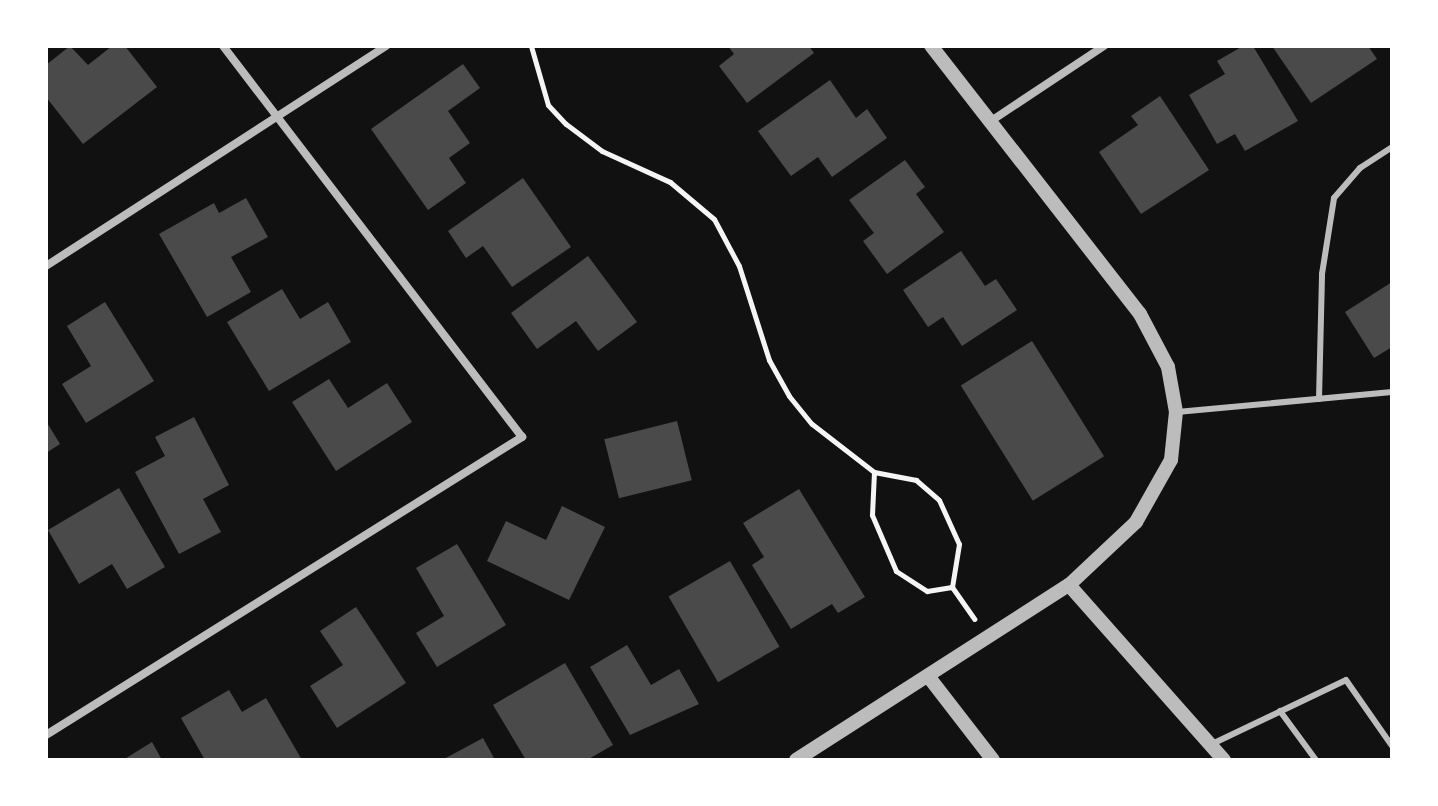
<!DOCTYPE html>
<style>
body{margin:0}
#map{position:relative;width:1438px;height:806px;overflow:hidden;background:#111;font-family:Lato,sans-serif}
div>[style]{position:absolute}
.building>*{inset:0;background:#4a4a4a;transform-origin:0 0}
.path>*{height:5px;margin:-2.5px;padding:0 2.5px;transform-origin:2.5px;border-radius:2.5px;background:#f5f5f5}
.service>*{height:6px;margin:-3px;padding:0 3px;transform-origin:3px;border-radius:3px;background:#bcbcbc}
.minor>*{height:8px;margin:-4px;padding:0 4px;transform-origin:4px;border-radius:4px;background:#bcbcbc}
.tertiary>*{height:14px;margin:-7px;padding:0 7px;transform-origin:7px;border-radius:7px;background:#bcbcbc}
span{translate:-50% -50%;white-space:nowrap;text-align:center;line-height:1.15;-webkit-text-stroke:8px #fff;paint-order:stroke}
.frame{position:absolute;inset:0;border:48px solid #fff;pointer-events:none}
</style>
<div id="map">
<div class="building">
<div style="clip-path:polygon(70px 46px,88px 65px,112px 46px,125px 46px,157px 87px,83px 144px,46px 97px,46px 65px)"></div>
<div style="clip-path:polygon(728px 46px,809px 46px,814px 53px,747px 103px,719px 66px,734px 54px)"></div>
<div style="clip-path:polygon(1243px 46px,1253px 46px,1298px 121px,1245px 151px,1235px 134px,1217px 144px,1189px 95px,1225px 74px,1217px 61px)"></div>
<div style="clip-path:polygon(1272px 46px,1368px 46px,1377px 59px,1311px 103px)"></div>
<div style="clip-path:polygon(463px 64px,480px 88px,448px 111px,470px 143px,449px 158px,466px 183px,428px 210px,371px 129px)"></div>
<div style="clip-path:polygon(830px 80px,856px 118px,867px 109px,887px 138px,832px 177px,818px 157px,791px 176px,758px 131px)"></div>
<div style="clip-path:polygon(1160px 96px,1209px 170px,1141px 214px,1099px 152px,1138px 125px,1131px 116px)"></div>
<div style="clip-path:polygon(905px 160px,925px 187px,916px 194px,944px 232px,887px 274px,863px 241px,874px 233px,849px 200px)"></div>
<div style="clip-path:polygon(523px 178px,571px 247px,512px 287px,483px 246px,466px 258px,448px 231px)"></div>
<div style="clip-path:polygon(246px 198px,268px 237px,231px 257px,251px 292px,207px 317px,159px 234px,214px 203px,219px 213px)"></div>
<div style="clip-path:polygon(961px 251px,985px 286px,996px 279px,1017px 310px,962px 346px,943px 317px,928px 327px,903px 290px)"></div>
<div style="clip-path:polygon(588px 256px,637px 322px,598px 351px,576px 321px,537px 349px,511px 313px)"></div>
<div style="clip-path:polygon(1392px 282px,1392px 347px,1374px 358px,1345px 312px)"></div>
<div style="clip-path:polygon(282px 289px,300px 319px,328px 302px,351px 342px,269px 391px,227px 322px)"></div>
<div style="clip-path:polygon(105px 302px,154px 381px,86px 423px,62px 384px,91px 366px,67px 326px)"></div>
<div style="left:1032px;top:341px;width:136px;height:84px;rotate:58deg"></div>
<div style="clip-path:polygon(329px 379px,348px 408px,387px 383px,412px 422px,336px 471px,292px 402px)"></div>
<div style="clip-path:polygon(194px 417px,229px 485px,203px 499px,221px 532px,179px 554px,135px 472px,165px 456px,155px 437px)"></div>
<div style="clip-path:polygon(46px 421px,60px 444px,46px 453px)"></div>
<div style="left:677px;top:421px;width:61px;height:75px;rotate:76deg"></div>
<div style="clip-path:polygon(119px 488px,165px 567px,127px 589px,112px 564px,79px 584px,48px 530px)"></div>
<div style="clip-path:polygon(799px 489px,865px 597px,838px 613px,832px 604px,791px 629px,752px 565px,764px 557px,743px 523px)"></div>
<div style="clip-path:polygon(562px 506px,605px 527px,569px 600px,487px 561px,506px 521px,546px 540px)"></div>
<div style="clip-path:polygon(457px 544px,506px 625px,437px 667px,416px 633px,444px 616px,416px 568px)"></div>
<div style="left:730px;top:561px;width:99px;height:71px;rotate:60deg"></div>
<div style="clip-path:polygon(356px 607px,406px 683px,337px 728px,310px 686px,343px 665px,320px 631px)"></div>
<div style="clip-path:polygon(627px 645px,651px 685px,679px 669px,699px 704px,630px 735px,590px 667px)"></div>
<div style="clip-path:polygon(565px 663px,613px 745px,587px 760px,526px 760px,493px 705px)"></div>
<div style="clip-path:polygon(229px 690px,242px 712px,266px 698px,302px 760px,205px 760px,181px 718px)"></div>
<div style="clip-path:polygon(483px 738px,495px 760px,442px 760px)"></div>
<div style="clip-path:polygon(152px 742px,162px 760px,123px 760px)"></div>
</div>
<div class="path">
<div style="left:531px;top:46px;width:61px;rotate:73.9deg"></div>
<div style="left:548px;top:105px;width:26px;rotate:47deg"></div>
<div style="left:566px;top:124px;width:45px;rotate:36.9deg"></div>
<div style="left:602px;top:151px;width:75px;rotate:24.5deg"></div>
<div style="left:670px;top:182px;width:57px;rotate:40.1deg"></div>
<div style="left:714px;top:219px;width:53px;rotate:62deg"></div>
<div style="left:739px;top:266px;width:99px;rotate:72.3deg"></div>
<div style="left:769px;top:360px;width:41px;rotate:60.9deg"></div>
<div style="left:789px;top:396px;width:36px;rotate:51deg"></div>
<div style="left:812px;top:424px;width:78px;rotate:37.7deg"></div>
<div style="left:874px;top:472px;width:43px;rotate:92.7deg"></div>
<div style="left:872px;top:515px;width:61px;rotate:66.8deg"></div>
<div style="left:896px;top:571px;width:37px;rotate:33deg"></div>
<div style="left:927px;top:591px;width:25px;rotate:-9deg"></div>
<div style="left:952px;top:587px;width:39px;rotate:55deg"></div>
<div style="left:874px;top:472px;width:43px;rotate:10.8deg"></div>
<div style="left:916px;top:480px;width:30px;rotate:41deg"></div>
<div style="left:939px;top:500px;width:48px;rotate:65.6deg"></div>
<div style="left:959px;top:544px;width:44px;rotate:99.2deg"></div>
</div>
<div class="service">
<div style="left:1319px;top:399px;width:125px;rotate:-88.6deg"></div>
<div style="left:1322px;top:274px;width:77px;rotate:-81deg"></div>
<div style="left:1334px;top:198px;width:40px;rotate:-49deg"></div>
<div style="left:1360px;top:168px;width:38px;rotate:-33deg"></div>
<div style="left:1177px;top:412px;width:216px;rotate:-5.3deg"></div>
<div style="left:1280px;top:711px;width:61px;rotate:53.7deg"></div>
<div style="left:1212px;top:744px;width:148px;rotate:-25.5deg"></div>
<div style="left:1346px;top:680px;width:80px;rotate:55.1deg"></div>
</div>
<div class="minor">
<div style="left:991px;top:121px;width:136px;rotate:-33.6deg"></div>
<div style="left:46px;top:266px;width:405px;rotate:-32.9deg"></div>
<div style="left:46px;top:735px;width:562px;rotate:-32.05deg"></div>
<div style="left:522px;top:437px;width:492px;rotate:-127.4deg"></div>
</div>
<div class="tertiary">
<div style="left:1069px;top:585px;width:234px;rotate:48.5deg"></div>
<div style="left:928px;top:676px;width:106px;rotate:52.3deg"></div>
<div style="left:796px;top:760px;width:324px;rotate:-32.7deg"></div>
<div style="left:1069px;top:585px;width:92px;rotate:-43.2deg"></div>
<div style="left:1136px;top:522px;width:71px;rotate:-60.6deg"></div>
<div style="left:1171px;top:460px;width:48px;rotate:-84.1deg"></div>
<div style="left:1176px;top:412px;width:46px;rotate:-100.1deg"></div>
<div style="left:1168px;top:367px;width:60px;rotate:-117.8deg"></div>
<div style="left:1140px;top:314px;width:340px;rotate:-127.9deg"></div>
</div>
<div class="frame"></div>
</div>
